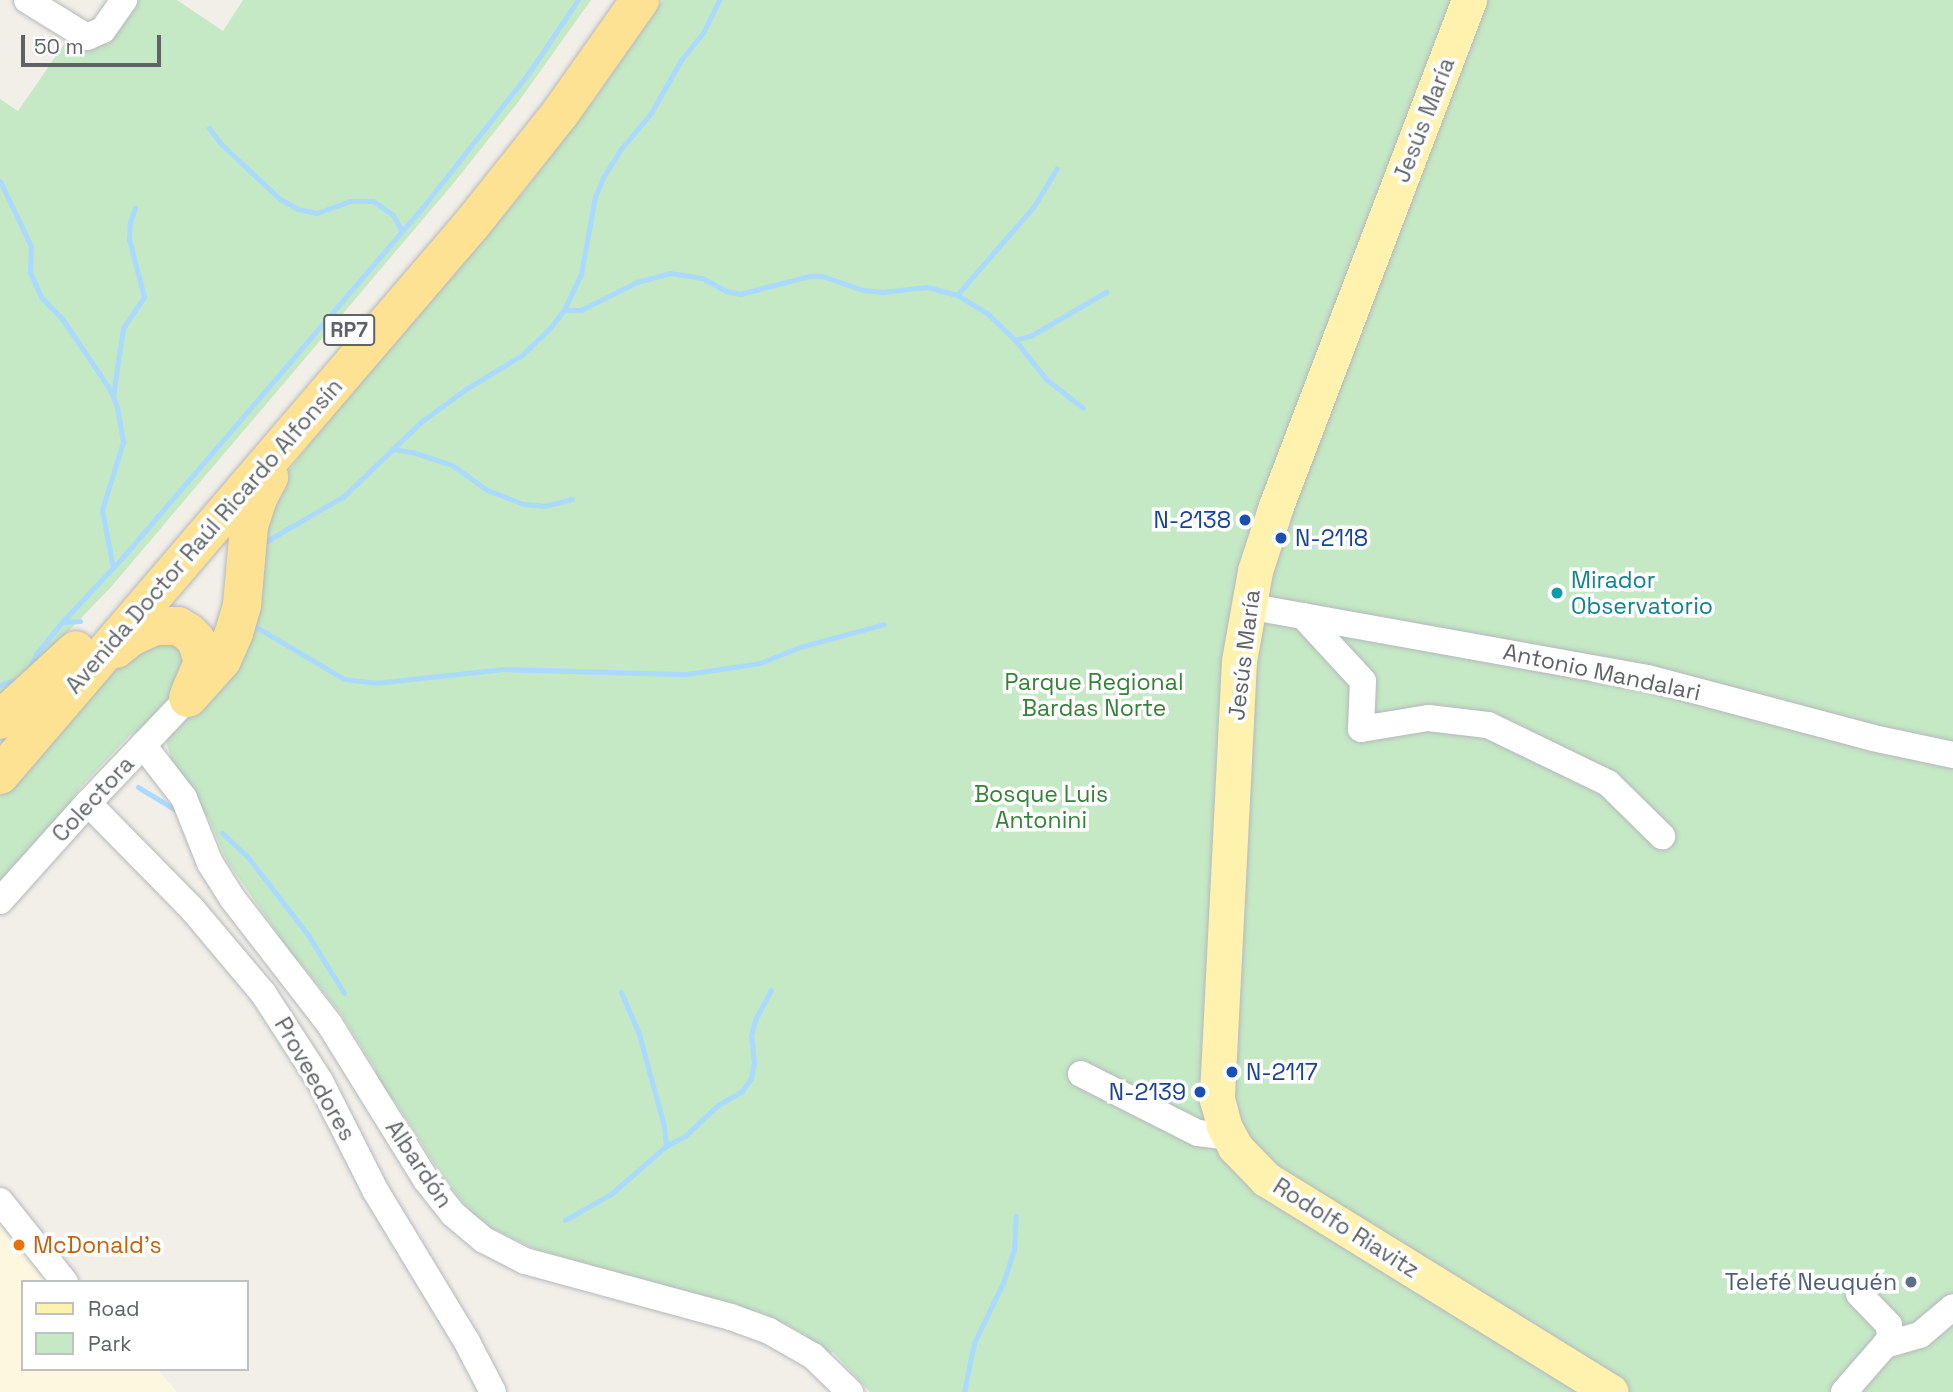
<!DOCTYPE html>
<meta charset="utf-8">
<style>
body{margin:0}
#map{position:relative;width:1953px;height:1392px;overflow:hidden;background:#f1efe8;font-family:"Space Grotesk",sans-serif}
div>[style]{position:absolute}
.commercial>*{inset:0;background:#fef7e0}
.green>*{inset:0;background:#c5e8c5}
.stream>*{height:5px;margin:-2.5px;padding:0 2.5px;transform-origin:2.5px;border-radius:2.5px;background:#aadaff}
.roads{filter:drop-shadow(0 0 2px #b5b8bc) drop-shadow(0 0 2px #b5b8bc)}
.minor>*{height:26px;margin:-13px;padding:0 13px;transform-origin:13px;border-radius:13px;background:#fff}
.major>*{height:35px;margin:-17.5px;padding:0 17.5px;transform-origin:17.5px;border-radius:17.5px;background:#fff2af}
.highway>*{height:38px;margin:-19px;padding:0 19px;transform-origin:19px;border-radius:19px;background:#fde293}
.dots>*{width:19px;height:19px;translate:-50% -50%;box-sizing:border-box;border:4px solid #fff;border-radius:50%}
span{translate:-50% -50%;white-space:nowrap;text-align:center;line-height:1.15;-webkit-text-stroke:7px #fff;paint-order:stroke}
.shield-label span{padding:2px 5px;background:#fff;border:2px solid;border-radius:5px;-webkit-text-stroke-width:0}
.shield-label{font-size:21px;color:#5f6368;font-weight:700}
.street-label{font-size:23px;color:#5f6368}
.transit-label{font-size:23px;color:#164399}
.right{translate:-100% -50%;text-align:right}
.left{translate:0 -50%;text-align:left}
.culture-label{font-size:23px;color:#0d838f}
.park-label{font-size:23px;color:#348238}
.food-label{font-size:23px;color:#c56008}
.service-label{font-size:23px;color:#4e5e75}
.legend{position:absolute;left:21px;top:1280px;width:228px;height:91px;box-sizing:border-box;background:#fff;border:2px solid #bfc1c3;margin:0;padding:9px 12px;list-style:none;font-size:21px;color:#5f6368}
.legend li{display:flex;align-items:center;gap:14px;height:35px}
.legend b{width:35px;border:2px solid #bfc1c3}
.scale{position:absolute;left:21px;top:35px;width:140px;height:32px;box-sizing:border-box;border:4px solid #5f6368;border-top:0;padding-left:9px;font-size:21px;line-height:24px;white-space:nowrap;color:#5f6368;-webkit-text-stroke:5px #fff;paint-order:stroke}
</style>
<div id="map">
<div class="commercial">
<div style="clip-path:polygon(0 1193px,79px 1282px,23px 1282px,23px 1369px,157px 1369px,177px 1392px,0 1392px)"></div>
</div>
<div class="green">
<div style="clip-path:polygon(135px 0,177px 0,223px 31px,243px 0,591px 0,519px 101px,452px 185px,111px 587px,0 702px,0 99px,18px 111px,67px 40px,81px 48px)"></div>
<div style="clip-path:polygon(663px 0,1953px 0,1953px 1392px,870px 1392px,833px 1352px,824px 1354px,809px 1344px,806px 1335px,764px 1314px,534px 1249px,494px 1229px,485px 1230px,471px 1219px,470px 1211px,442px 1176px,394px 1100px,383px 1095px,374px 1080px,376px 1070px,341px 1014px,299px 961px,288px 958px,277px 945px,278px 934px,227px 861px,208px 817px,201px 813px,171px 759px,166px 741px,192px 708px,262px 505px,315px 437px,525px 190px,594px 100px)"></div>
<div style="clip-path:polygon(135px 643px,179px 645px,189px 676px,147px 727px,130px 735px,79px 789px,52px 830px,0 885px,0 796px,110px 663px)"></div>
</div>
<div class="stream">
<div style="left:209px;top:128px;width:20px;rotate:53deg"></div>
<div style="left:221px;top:144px;width:81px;rotate:43deg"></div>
<div style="left:280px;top:199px;width:21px;rotate:29deg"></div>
<div style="left:298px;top:209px;width:19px;rotate:12deg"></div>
<div style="left:317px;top:213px;width:35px;rotate:-20deg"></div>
<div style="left:350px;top:201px;width:23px"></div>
<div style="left:373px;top:201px;width:24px;rotate:35deg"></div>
<div style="left:393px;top:215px;width:18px;rotate:61deg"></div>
<div style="left:0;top:181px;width:72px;rotate:64.5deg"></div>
<div style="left:31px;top:246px;width:26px;rotate:92deg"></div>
<div style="left:30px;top:272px;width:27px;rotate:66deg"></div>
<div style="left:41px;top:297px;width:32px;rotate:46deg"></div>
<div style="left:63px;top:320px;width:82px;rotate:55.9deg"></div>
<div style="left:109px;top:388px;width:21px;rotate:67deg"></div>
<div style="left:117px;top:407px;width:36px;rotate:80deg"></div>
<div style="left:123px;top:442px;width:71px;rotate:107.2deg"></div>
<div style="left:102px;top:510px;width:59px;rotate:79.3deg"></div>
<div style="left:957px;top:295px;width:118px;rotate:-49.1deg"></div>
<div style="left:1034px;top:206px;width:44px;rotate:-58.8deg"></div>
<div style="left:564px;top:310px;width:17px"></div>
<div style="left:581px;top:310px;width:63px;rotate:-26.6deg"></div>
<div style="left:637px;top:282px;width:34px;rotate:-15deg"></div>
<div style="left:670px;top:273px;width:32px;rotate:9deg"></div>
<div style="left:702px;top:278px;width:27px;rotate:28deg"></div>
<div style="left:726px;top:291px;width:14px;rotate:12deg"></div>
<div style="left:740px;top:294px;width:71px;rotate:-14.6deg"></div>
<div style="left:809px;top:276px;width:13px"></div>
<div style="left:822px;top:276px;width:43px;rotate:18.9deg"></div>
<div style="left:863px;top:290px;width:19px;rotate:6deg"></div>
<div style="left:882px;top:292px;width:45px;rotate:-6.3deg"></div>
<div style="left:927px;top:287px;width:31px;rotate:15deg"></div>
<div style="left:957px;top:295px;width:35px;rotate:31deg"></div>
<div style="left:987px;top:313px;width:39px;rotate:44deg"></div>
<div style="left:1015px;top:340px;width:50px;rotate:51.5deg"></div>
<div style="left:1046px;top:379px;width:47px;rotate:38.1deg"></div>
<div style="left:1015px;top:340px;width:18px;rotate:-16deg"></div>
<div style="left:1032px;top:335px;width:86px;rotate:-30.2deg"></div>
<div style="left:113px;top:396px;width:69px;rotate:-81.6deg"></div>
<div style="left:123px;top:328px;width:37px;rotate:-56deg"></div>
<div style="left:144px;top:297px;width:60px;rotate:-104.5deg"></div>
<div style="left:129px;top:239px;width:17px;rotate:-87deg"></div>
<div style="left:130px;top:222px;width:15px;rotate:-70deg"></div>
<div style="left:392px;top:449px;width:20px;rotate:9deg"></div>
<div style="left:412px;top:452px;width:42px;rotate:18deg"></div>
<div style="left:452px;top:465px;width:43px;rotate:35.5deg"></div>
<div style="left:487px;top:490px;width:39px;rotate:21deg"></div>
<div style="left:523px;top:504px;width:21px;rotate:5deg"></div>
<div style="left:544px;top:506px;width:29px;rotate:-14deg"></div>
<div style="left:265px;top:542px;width:91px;rotate:-30.2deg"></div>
<div style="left:344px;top:496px;width:108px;rotate:-43.9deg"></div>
<div style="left:422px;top:421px;width:54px;rotate:-36deg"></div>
<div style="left:466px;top:389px;width:66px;rotate:-31.3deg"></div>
<div style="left:522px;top:355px;width:40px;rotate:-44deg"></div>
<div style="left:551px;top:327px;width:21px;rotate:-53deg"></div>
<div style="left:564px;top:310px;width:40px;rotate:-65deg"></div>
<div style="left:581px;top:274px;width:78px;rotate:-79.7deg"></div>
<div style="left:595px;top:197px;width:23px;rotate:-67deg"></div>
<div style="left:604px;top:176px;width:32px;rotate:-58deg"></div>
<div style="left:621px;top:149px;width:47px;rotate:-50.2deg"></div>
<div style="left:651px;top:113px;width:61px;rotate:-60.5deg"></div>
<div style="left:681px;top:60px;width:35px;rotate:-51deg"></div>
<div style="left:703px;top:33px;width:37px;rotate:-64deg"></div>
<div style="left:62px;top:622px;width:18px;rotate:-3deg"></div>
<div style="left:256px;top:627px;width:102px;rotate:30.6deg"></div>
<div style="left:344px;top:679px;width:31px;rotate:7deg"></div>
<div style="left:375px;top:683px;width:129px;rotate:-6.2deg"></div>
<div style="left:503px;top:669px;width:184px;rotate:1.6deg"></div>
<div style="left:687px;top:674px;width:74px;rotate:-8.6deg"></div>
<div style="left:760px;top:663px;width:43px;rotate:-21.8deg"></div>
<div style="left:800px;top:647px;width:87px;rotate:-15.3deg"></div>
<div style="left:0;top:685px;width:26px;rotate:-18deg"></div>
<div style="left:25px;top:677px;width:25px;rotate:-64deg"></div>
<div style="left:36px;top:654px;width:41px;rotate:-50.9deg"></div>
<div style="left:62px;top:622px;width:88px;rotate:-46.8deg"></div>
<div style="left:122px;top:558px;width:467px;rotate:-49.4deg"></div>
<div style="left:426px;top:203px;width:164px;rotate:-51.7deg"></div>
<div style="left:528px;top:74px;width:89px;rotate:-56deg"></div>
<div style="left:138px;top:787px;width:42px;rotate:31.4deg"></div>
<div style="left:222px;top:833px;width:34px;rotate:43deg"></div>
<div style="left:247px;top:856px;width:100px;rotate:52.3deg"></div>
<div style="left:308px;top:935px;width:68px;rotate:58.2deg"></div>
<div style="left:621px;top:992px;width:46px;rotate:66.8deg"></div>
<div style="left:639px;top:1034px;width:95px;rotate:74.8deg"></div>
<div style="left:664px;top:1126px;width:20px;rotate:84deg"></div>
<div style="left:565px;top:1220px;width:53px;rotate:-29.5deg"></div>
<div style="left:611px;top:1194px;width:73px;rotate:-41.1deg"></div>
<div style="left:666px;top:1146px;width:21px;rotate:-28deg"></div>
<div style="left:685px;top:1136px;width:45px;rotate:-43.2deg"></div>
<div style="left:718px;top:1105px;width:28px;rotate:-30deg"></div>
<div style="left:742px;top:1091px;width:16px;rotate:-55deg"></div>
<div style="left:751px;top:1078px;width:15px;rotate:-79deg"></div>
<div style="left:754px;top:1063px;width:27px;rotate:-96deg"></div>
<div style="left:751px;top:1036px;width:16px;rotate:-76deg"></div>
<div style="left:755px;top:1020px;width:34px;rotate:-62deg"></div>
<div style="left:964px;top:1392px;width:50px;rotate:-78.5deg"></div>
<div style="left:974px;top:1343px;width:67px;rotate:-64.2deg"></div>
<div style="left:1003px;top:1283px;width:35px;rotate:-72deg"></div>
<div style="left:1014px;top:1250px;width:34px;rotate:-87deg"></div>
</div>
<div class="roads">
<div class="minor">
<div style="left:27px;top:0;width:70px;rotate:31.7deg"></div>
<div style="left:87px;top:37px;width:17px;rotate:-24deg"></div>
<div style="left:103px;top:30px;width:37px;rotate:-55deg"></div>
<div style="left:1247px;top:606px;width:407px;rotate:10.2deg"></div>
<div style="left:1648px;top:678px;width:233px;rotate:14.9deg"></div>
<div style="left:1873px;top:738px;width:82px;rotate:12deg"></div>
<div style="left:1303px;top:616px;width:88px;rotate:47.3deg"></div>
<div style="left:1363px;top:681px;width:48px;rotate:92.4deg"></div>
<div style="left:1361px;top:729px;width:68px;rotate:-9.3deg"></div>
<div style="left:1428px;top:718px;width:60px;rotate:6.7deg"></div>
<div style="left:1488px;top:725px;width:133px;rotate:25.8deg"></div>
<div style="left:1608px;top:783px;width:76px;rotate:44.5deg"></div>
<div style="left:143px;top:745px;width:67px;rotate:52.3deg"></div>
<div style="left:184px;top:798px;width:70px;rotate:68.2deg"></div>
<div style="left:210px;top:863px;width:41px;rotate:57.8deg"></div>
<div style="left:232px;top:898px;width:160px;rotate:52.3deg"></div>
<div style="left:330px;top:1025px;width:182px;rotate:58.2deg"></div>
<div style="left:426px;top:1180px;width:43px;rotate:51.5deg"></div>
<div style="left:453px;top:1214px;width:40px;rotate:40deg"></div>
<div style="left:484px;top:1240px;width:46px;rotate:27.1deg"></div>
<div style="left:525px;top:1261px;width:213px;rotate:15.2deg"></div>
<div style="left:731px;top:1317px;width:40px;rotate:20.2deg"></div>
<div style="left:769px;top:1331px;width:51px;rotate:29.6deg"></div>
<div style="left:813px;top:1356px;width:52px;rotate:44.2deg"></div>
<div style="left:88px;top:803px;width:150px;rotate:45.5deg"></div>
<div style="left:193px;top:910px;width:109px;rotate:49.9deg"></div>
<div style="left:263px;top:993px;width:105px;rotate:57.1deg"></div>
<div style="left:320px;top:1081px;width:122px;rotate:63.2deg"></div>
<div style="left:375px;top:1190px;width:178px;rotate:58.8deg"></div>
<div style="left:467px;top:1342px;width:56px;rotate:62.5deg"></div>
<div style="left:0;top:901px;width:132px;rotate:-48.1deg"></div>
<div style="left:88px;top:803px;width:145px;rotate:-46.4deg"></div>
<div style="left:1081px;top:1074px;width:131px;rotate:26.8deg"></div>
<div style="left:1198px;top:1133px;width:31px;rotate:7deg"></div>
<div style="left:0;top:1201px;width:104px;rotate:51.3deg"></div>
<div style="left:1859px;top:1294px;width:43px;rotate:45.9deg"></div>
<div style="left:1889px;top:1325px;width:13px;rotate:86deg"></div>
<div style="left:1890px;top:1338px;width:9px;rotate:126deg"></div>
<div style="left:1844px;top:1392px;width:62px;rotate:-48.9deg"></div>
<div style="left:1885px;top:1345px;width:36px;rotate:-16deg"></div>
<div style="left:1920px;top:1335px;width:43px;rotate:-40.3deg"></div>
</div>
<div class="major">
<div style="left:1469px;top:0;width:542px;rotate:110.88deg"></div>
<div style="left:1276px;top:506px;width:68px;rotate:107.9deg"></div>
<div style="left:1255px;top:571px;width:91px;rotate:100.1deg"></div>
<div style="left:1239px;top:661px;width:439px;rotate:92.9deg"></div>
<div style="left:1217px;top:1099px;width:28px;rotate:75deg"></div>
<div style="left:1224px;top:1126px;width:24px;rotate:62deg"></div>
<div style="left:1235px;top:1147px;width:45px;rotate:45.9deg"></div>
<div style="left:1266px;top:1179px;width:405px;rotate:31.7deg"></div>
</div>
<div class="highway">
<div style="left:116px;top:649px;width:19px;rotate:-39deg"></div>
<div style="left:131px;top:637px;width:26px;rotate:-25deg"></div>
<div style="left:155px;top:626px;width:23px"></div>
<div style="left:178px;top:626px;width:12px;rotate:31deg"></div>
<div style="left:188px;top:632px;width:11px;rotate:45deg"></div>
<div style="left:196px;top:640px;width:23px;rotate:72deg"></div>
<div style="left:203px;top:662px;width:34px;rotate:113deg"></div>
<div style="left:188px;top:698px;width:51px;rotate:-48.2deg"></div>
<div style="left:222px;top:660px;width:30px;rotate:-66deg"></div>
<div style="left:234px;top:633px;width:29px;rotate:-74deg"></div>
<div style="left:242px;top:605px;width:79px;rotate:-84.9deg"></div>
<div style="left:249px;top:526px;width:29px;rotate:-72deg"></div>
<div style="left:258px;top:498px;width:24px;rotate:-62deg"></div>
<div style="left:0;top:720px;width:103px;rotate:-42.6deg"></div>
<div style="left:0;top:775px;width:726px;rotate:-49.42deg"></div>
<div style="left:472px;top:224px;width:143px;rotate:-51.5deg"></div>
<div style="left:561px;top:112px;width:137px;rotate:-54.8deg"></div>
</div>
</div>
<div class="dots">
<div style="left:1245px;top:520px;background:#1a4fb4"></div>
<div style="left:1281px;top:538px;background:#1a4fb4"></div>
<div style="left:1557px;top:593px;background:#0f9aa8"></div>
<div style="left:1232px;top:1072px;background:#1a4fb4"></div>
<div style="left:1200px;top:1092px;background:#1a4fb4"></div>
<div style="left:19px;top:1245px;background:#e8710a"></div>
<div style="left:1911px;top:1282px;background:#5c6f8a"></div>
</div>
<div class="shield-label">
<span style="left:349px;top:330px">RP7</span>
</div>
<div class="street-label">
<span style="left:1424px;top:120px;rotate:-69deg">Jesús María</span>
<span style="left:204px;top:536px;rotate:-49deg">Avenida Doctor Raúl Ricardo Alfonsín</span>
<span style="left:1244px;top:655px;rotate:-83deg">Jesús María</span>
<span style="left:1602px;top:672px;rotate:12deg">Antonio Mandalari</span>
<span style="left:93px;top:799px;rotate:-47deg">Colectora</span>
<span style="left:315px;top:1079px;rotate:60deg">Proveedores</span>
<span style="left:419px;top:1164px;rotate:56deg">Albardón</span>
<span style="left:1346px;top:1228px;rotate:32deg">Rodolfo Riavitz</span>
</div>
<div class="transit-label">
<span class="right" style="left:1231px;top:520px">N-2138</span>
<span class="left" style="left:1295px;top:538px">N-2118</span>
<span class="left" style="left:1246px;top:1072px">N-2117</span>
<span class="right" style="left:1186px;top:1092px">N-2139</span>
</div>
<div class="culture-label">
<span class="left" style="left:1571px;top:593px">Mirador<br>Observatorio</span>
</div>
<div class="park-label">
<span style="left:1094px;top:695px">Parque Regional<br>Bardas Norte</span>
<span style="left:1041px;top:807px">Bosque Luis<br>Antonini</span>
</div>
<div class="food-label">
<span class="left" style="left:33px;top:1245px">McDonald's</span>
</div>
<div class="service-label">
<span class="right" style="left:1897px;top:1282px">Telefé Neuquén</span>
</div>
<ul class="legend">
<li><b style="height:9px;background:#fff2af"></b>Road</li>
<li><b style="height:19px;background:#c5e8c5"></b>Park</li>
</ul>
<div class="scale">50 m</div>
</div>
